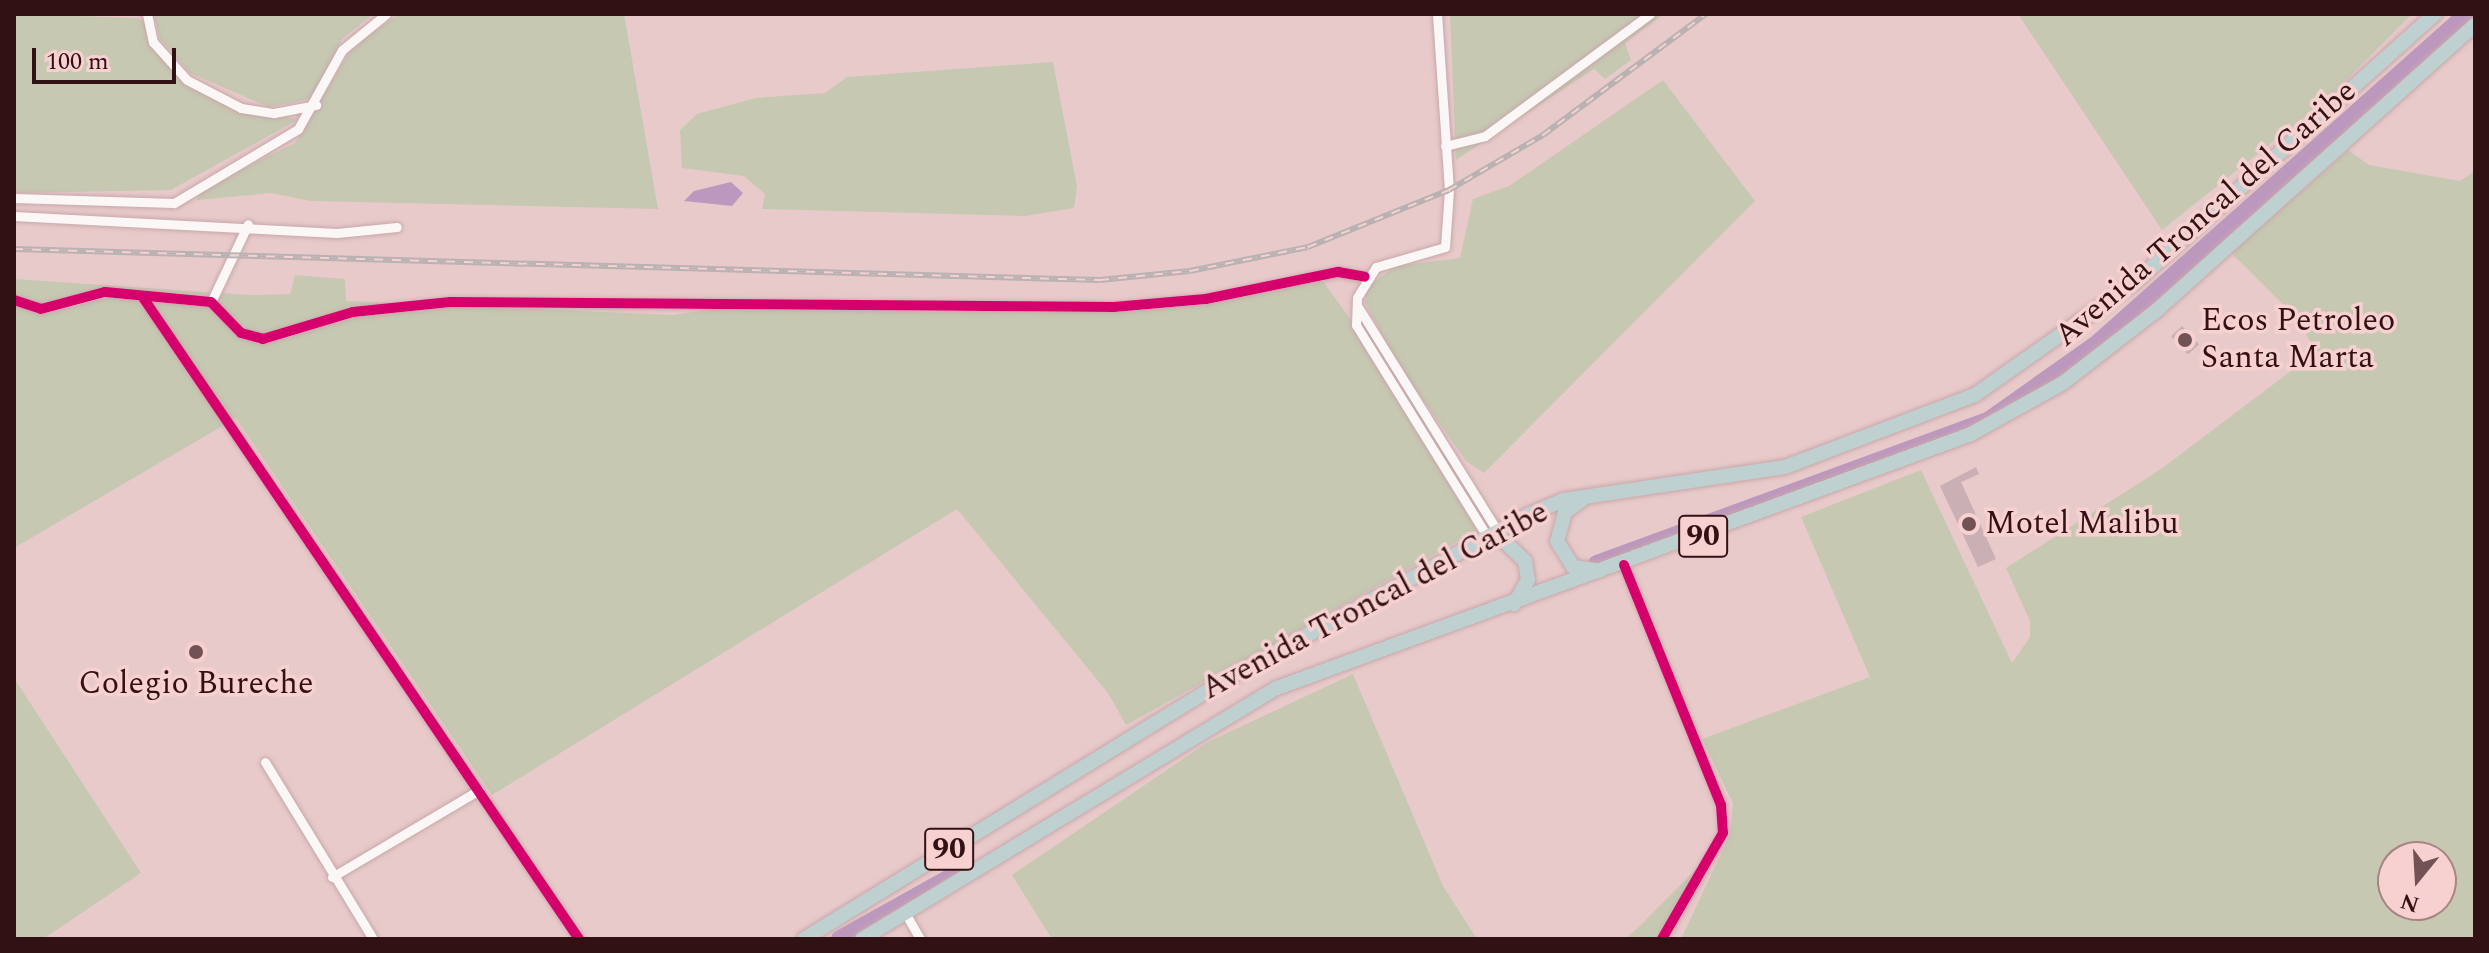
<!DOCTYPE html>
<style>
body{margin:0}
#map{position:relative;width:2489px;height:953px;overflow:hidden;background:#e9cacb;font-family:Spectral,serif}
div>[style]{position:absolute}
.green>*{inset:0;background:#c6c8b2}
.water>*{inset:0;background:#bd98be}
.river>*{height:18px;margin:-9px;padding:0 9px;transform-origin:9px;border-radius:9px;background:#bd98be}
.building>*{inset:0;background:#caafb4;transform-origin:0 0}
.roads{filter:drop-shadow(0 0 2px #c7a8a9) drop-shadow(0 0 2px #c7a8a9)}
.minor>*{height:9px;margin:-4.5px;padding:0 4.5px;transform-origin:4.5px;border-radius:4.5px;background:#fcf7f7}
.highway>*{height:14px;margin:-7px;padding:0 7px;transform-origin:7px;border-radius:7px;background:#bfd0d1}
.rail>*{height:6px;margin-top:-3px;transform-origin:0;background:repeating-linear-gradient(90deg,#f7d0d0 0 9px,#bab2b2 0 18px);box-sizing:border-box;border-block:2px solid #bab2b2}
.cycleway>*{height:10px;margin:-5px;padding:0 5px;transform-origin:5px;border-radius:5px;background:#d6006c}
.dots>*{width:22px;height:22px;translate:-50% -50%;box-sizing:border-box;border:4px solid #f7d0d0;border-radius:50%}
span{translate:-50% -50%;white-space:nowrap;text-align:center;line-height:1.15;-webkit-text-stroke:7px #f7d0d0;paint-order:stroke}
.shield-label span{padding:2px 6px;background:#f7d0d0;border:2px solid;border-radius:6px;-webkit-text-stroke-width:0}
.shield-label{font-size:30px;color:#321114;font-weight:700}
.street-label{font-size:32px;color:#321114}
.poi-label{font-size:32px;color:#321114}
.left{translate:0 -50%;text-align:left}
.frame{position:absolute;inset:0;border:16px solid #321114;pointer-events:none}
.north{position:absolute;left:2377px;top:841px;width:80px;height:80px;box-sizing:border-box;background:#f7d0d0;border:2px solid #a88485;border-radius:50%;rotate:198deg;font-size:22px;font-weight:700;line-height:32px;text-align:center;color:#321114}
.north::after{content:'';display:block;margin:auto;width:28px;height:36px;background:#725254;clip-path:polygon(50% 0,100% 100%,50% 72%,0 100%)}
.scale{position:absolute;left:32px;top:48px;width:144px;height:36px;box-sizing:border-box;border:4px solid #321114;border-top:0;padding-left:10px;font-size:24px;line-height:28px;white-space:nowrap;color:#321114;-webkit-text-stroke:6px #f7d0d0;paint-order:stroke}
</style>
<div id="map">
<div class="green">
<div style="clip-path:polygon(14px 14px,138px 18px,146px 23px,147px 41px,183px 78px,249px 113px,299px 119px,171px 190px,14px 193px)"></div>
<div style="clip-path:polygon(154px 14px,373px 14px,342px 39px,314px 98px,269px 107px,190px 73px,160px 39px)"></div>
<div style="clip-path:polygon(399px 14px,624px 14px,658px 209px,311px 201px,271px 193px,197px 200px,200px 190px,295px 143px,352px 48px)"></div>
<div style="clip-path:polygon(1450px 14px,1664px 14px,1625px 43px,1631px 60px,1605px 79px,1594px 69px,1456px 160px)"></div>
<div style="clip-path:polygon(2018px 14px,2412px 14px,2329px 97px,2162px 230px)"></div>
<div style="clip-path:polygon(1053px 62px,1077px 186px,1074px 208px,1025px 216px,762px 209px,765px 194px,744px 176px,682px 168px,680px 130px,697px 114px,756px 98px,825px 93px,847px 77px)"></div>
<div style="clip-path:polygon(1663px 80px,1755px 201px,1484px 473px,1466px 461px,1395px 360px,1365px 302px,1367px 288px,1395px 266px,1460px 258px,1473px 199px,1509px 186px)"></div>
<div style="clip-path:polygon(evenodd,2348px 150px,2369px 165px,2460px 181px,2475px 171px,2475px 939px,1681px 939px,1730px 835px,1733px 803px,1702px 739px,1870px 677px,1801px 517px,1921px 470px,2012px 663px,2030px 637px,2030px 621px,2006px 568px,2161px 469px,2316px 352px,2297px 318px,2231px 253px,2348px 150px,2441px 857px,2441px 905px,2393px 905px,2393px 857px,2441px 857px)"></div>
<div style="clip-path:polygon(295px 275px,345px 279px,346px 301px,673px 315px,740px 305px,1152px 310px,1322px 280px,1449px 455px,1478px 530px,1126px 725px,1108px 693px,957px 509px,492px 795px,236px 418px,14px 548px,14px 279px,250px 295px,290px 294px)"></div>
<div style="clip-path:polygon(1353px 674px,1443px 886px,1477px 939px,1052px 939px,1012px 875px,1208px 742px)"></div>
<div style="clip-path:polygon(14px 678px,141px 873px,43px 939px,14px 939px)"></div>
<div style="clip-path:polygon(1698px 867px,1663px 939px,1624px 939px,1639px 927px)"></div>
</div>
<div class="water">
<div style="clip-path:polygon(731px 182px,743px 193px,732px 206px,684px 201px,694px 191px)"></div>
</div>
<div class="river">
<div style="left:1597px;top:564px;width:416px;rotate:-20.1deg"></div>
<div style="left:1988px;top:421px;width:135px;rotate:-35.3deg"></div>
<div style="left:2098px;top:343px;width:494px;rotate:-41.7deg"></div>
<div style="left:840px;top:939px;width:140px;rotate:-29.1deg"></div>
</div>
<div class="building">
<div style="left:2182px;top:326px;width:25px;height:15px;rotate:47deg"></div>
<div style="clip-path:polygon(1976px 467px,1979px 474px,1961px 482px,1996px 559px,1978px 567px,1940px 486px)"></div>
</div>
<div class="roads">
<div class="minor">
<div style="left:147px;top:14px;width:29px;rotate:78deg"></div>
<div style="left:153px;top:42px;width:51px;rotate:48.2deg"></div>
<div style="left:187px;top:80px;width:61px;rotate:27.4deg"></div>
<div style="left:241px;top:108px;width:33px;rotate:9deg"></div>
<div style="left:274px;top:113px;width:43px;rotate:-10.8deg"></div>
<div style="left:1437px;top:14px;width:176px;rotate:86.1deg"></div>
<div style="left:1449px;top:190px;width:57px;rotate:94deg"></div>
<div style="left:1445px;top:247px;width:72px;rotate:163.8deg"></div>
<div style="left:1376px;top:267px;width:36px;rotate:122deg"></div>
<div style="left:1357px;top:298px;width:27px;rotate:92deg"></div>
<div style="left:1356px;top:325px;width:247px;rotate:58.2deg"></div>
<div style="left:1445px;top:146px;width:41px;rotate:-14deg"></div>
<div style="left:1485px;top:136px;width:205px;rotate:-36.5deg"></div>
<div style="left:14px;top:198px;width:160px;rotate:1.8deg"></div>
<div style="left:174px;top:203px;width:144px;rotate:-30.8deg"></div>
<div style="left:298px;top:129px;width:90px;rotate:-60.9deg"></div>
<div style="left:342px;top:50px;width:57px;rotate:-39.3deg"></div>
<div style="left:14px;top:216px;width:323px;rotate:3deg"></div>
<div style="left:337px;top:233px;width:60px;rotate:-5.7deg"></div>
<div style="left:144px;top:299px;width:774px;rotate:55.8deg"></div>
<div style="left:14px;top:300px;width:28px;rotate:18deg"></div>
<div style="left:41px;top:309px;width:66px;rotate:-14.9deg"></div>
<div style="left:105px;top:292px;width:106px;rotate:5.4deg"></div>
<div style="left:211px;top:302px;width:43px;rotate:45.9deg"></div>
<div style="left:241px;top:333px;width:23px;rotate:15deg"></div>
<div style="left:263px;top:339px;width:94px;rotate:-16.7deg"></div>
<div style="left:353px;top:312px;width:98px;rotate:-5.9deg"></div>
<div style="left:450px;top:302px;width:664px;rotate:0.43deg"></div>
<div style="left:1114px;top:307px;width:92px;rotate:-5deg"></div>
<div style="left:1206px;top:299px;width:135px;rotate:-11.6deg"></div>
<div style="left:1338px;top:272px;width:27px;rotate:10deg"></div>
<div style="left:211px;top:302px;width:86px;rotate:-64.6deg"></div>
<div style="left:1358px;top:307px;width:263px;rotate:58.1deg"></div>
<div style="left:1624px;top:565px;width:259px;rotate:68deg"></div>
<div style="left:1721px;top:805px;width:28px;rotate:86deg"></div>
<div style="left:1723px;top:833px;width:122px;rotate:119.9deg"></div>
<div style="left:265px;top:762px;width:207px;rotate:58.6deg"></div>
<div style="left:332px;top:877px;width:171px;rotate:-30.6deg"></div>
<div style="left:904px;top:911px;width:32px;rotate:60deg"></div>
</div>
<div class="highway">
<div style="left:1582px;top:500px;width:21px;rotate:145deg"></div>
<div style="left:1565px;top:512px;width:30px;rotate:105deg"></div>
<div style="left:1557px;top:541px;width:31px;rotate:58deg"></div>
<div style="left:1573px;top:567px;width:27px;rotate:8deg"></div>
<div style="left:1483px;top:539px;width:21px;rotate:5deg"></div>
<div style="left:1504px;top:541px;width:29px;rotate:44deg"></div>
<div style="left:1525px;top:561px;width:19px;rotate:81deg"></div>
<div style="left:1528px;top:580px;width:28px;rotate:120deg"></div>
<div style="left:804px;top:939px;width:496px;rotate:-31.6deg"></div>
<div style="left:1226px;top:679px;width:344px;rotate:-28.5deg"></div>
<div style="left:1528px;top:515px;width:39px;rotate:-23deg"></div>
<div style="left:1564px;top:500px;width:223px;rotate:-8.5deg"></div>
<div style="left:1785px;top:467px;width:203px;rotate:-20.8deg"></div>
<div style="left:1975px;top:395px;width:194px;rotate:-35.2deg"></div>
<div style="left:2134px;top:283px;width:404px;rotate:-41.8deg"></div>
<div style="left:862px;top:939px;width:485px;rotate:-31.2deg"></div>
<div style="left:1277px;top:688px;width:739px;rotate:-20.1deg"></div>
<div style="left:1971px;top:434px;width:105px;rotate:-29deg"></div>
<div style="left:2063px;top:383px;width:119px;rotate:-37.8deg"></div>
<div style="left:2157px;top:310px;width:427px;rotate:-41.9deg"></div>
</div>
</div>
<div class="rail">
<div style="left:14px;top:249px;width:1086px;rotate:1.64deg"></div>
<div style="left:1100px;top:280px;width:90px;rotate:-5.7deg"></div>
<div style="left:1190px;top:271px;width:120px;rotate:-11.5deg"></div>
<div style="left:1308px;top:247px;width:152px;rotate:-22deg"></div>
<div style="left:1449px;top:190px;width:109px;rotate:-30.3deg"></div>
<div style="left:1543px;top:135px;width:203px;rotate:-36.6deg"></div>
</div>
<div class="cycleway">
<div style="left:144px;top:299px;width:774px;rotate:55.8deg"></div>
<div style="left:14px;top:300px;width:28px;rotate:18deg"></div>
<div style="left:41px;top:309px;width:66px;rotate:-14.9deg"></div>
<div style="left:105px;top:292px;width:106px;rotate:5.4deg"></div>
<div style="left:211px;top:302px;width:43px;rotate:45.9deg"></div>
<div style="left:241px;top:333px;width:23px;rotate:15deg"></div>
<div style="left:263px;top:339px;width:94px;rotate:-16.7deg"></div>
<div style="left:353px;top:312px;width:98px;rotate:-5.9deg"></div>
<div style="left:450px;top:302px;width:664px;rotate:0.43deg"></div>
<div style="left:1114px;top:307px;width:92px;rotate:-5deg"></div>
<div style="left:1206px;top:299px;width:135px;rotate:-11.6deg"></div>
<div style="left:1338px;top:272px;width:27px;rotate:10deg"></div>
<div style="left:1624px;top:565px;width:259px;rotate:68deg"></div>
<div style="left:1721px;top:805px;width:28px;rotate:86deg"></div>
<div style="left:1723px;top:833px;width:122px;rotate:119.9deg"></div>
</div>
<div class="dots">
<div style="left:2185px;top:340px;background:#725254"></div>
<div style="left:1969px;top:524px;background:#725254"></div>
<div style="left:196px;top:652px;background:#725254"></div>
</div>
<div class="shield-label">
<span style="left:1703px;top:536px">90</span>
<span style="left:949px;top:849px">90</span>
</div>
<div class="street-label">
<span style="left:2206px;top:214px;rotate:-41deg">Avenida Troncal del Caribe</span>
<span style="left:1375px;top:601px;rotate:-28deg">Avenida Troncal del Caribe</span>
</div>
<div class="poi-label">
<span class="left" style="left:2201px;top:340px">Ecos Petroleo<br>Santa Marta</span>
<span class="left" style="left:1985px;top:524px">Motel Malibu</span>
<span style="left:196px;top:684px">Colegio Bureche</span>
</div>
<div class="frame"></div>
<div class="north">N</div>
<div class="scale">100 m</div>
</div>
